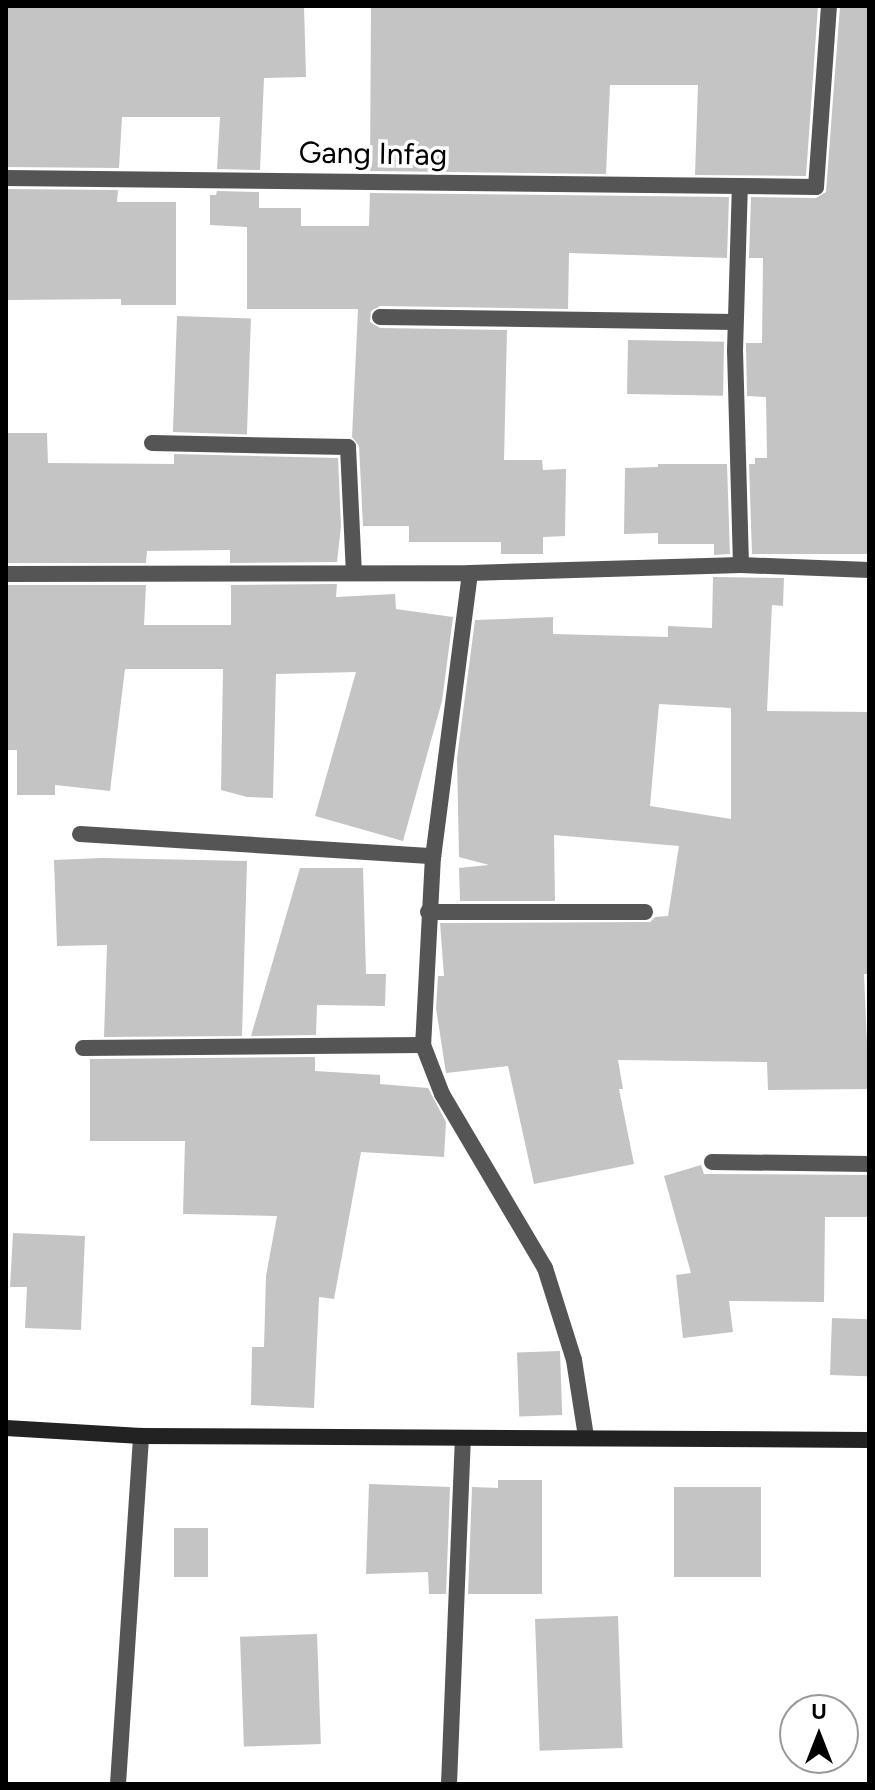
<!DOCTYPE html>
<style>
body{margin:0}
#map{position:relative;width:875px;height:1790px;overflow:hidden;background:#fff;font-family:Figtree,sans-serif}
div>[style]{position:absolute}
.building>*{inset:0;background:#c4c4c4;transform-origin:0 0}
.street>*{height:16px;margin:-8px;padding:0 8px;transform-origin:8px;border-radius:8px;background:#555}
.secondary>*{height:16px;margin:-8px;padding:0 8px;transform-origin:8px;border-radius:8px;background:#222}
span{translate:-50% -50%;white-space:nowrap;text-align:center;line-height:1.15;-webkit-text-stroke:7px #fff;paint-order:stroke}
.street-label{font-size:30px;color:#000}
.frame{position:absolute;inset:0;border:8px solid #000;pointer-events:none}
.north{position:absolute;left:779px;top:1694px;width:80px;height:80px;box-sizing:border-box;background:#fff;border:2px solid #999;border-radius:50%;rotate:0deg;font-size:22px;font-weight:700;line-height:32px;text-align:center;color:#000}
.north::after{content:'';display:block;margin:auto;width:28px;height:36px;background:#000;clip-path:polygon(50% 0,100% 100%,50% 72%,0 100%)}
</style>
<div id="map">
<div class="building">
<div style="clip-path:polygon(6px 6px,304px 6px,306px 77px,264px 78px,260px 170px,217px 169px,220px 117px,122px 117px,119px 168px,6px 167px)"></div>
<div style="clip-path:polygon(371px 6px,818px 6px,806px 176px,695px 175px,698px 85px,610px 85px,606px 174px,370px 171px)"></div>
<div style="clip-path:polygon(840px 6px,869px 6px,869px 554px,752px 554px,749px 464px,755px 464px,755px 458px,767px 458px,766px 397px,747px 396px,746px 343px,762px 343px,763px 258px,749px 258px,751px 197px,816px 198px,826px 192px)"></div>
<div style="clip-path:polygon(6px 189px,118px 190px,117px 202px,176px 202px,176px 305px,121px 305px,121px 299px,6px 300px)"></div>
<div style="clip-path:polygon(217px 191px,259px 192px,259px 208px,301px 208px,301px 226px,369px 226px,370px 193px,729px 197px,727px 258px,569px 253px,568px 309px,380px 306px,371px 311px,370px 322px,380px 328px,507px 330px,504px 460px,542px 460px,543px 470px,566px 469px,565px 536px,543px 537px,543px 554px,501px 554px,501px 542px,409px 542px,409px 526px,363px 526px,359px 446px,352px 437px,358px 309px,247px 309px,247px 227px,210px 225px,210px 195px,216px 195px)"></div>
<div style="left:177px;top:316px;width:74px;height:116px;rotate:2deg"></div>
<div style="left:628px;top:340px;width:96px;height:54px;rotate:1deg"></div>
<div style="clip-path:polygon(6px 433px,47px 433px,48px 463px,174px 464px,174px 454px,338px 458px,341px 526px,337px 562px,230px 563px,230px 550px,147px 551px,146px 563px,6px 563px)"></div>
<div style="clip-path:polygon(658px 464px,727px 464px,730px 554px,714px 555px,714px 544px,658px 544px,658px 533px,624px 534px,625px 468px,658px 467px)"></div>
<div style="clip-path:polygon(evenodd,713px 577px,784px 578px,783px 606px,772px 605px,767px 711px,868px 712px,869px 974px,864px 974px,869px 1089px,768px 1090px,767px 1062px,618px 1060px,623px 1089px,619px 1089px,634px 1164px,534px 1184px,508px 1066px,446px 1073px,436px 1008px,438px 976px,444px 976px,440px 923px,650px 922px,655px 917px,668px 916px,679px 846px,554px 835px,555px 901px,460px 901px,459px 868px,489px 865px,459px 857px,457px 758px,475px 620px,553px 617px,553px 634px,668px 637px,668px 626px,712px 628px,713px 577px,659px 704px,731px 708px,731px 819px,650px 806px,659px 704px)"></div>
<div style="clip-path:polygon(337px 584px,336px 597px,395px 594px,396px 609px,453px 617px,442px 701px,403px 841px,315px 816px,356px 672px,276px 674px,273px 798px,247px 797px,221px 790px,223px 669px,125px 669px,110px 791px,55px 785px,55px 795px,17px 795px,17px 750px,6px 750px,6px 585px,146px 585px,144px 625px,231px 625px,231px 585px)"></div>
<div style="clip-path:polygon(102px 858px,247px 861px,242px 1036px,104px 1037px,107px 945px,57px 946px,54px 860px)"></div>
<div style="clip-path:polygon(300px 868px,363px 868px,366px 974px,386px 974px,385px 1006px,317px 1005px,316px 1035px,251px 1036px)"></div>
<div style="clip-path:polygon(315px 1057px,315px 1071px,380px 1075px,380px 1084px,428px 1088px,446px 1122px,444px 1157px,361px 1152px,334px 1299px,319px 1297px,314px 1408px,251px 1405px,252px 1347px,264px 1347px,266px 1276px,277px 1216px,183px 1214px,185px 1141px,90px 1141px,90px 1059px)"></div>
<div style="clip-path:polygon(701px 1165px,704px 1174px,869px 1175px,869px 1217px,825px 1217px,824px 1302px,729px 1301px,733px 1332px,683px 1338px,676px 1275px,691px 1273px,664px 1176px)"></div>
<div style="clip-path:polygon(13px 1233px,85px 1236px,81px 1330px,25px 1328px,27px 1287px,10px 1287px)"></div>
<div style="left:832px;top:1318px;width:37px;height:57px;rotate:2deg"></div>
<div style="left:560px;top:1351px;width:64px;height:43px;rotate:88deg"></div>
<div style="clip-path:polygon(498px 1480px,542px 1480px,542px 1594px,468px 1594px,472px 1487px,498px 1488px)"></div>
<div style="clip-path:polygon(369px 1484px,450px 1487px,446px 1594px,429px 1594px,428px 1572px,366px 1574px)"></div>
<div style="left:674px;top:1487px;width:87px;height:90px"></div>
<div style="left:174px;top:1528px;width:34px;height:49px"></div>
<div style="left:618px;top:1616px;width:132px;height:83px;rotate:88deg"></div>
<div style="left:317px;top:1634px;width:110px;height:77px;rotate:88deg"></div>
</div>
<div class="street">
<div style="left:6px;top:178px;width:734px;rotate:0.62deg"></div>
<div style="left:380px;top:317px;width:355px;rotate:0.8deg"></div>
<div style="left:152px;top:443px;width:196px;rotate:1.2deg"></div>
<div style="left:348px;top:447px;width:126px;rotate:87.3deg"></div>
<div style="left:741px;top:565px;width:214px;rotate:-91.6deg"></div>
<div style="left:735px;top:351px;width:165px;rotate:-88.3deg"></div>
<div style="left:740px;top:186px;width:76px;rotate:0.8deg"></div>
<div style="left:816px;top:187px;width:181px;rotate:-85.9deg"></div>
<div style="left:470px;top:573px;width:285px;rotate:97.4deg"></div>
<div style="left:433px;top:856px;width:189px;rotate:93deg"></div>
<div style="left:423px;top:1045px;width:53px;rotate:68.8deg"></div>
<div style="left:442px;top:1094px;width:202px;rotate:59.4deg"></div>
<div style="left:545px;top:1268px;width:96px;rotate:72.5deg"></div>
<div style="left:574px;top:1360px;width:78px;rotate:81.1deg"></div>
<div style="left:6px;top:574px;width:464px;rotate:-0.1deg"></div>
<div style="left:470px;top:573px;width:271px;rotate:-1.7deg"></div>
<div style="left:741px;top:565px;width:128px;rotate:2.2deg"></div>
<div style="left:80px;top:834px;width:354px;rotate:3.6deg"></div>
<div style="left:428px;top:912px;width:217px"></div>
<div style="left:83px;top:1048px;width:340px;rotate:-0.5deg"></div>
<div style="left:712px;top:1162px;width:157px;rotate:0.7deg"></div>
<div style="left:118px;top:1784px;width:349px;rotate:-86.2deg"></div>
<div style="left:449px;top:1784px;width:345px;rotate:-87.7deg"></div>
</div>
<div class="secondary">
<div style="left:6px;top:1428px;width:135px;rotate:3.4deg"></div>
<div style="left:141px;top:1436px;width:728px;rotate:0.31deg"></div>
</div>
<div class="street-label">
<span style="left:373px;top:154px;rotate:1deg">Gang Infag</span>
</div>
<div class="frame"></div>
<div class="north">U</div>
</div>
